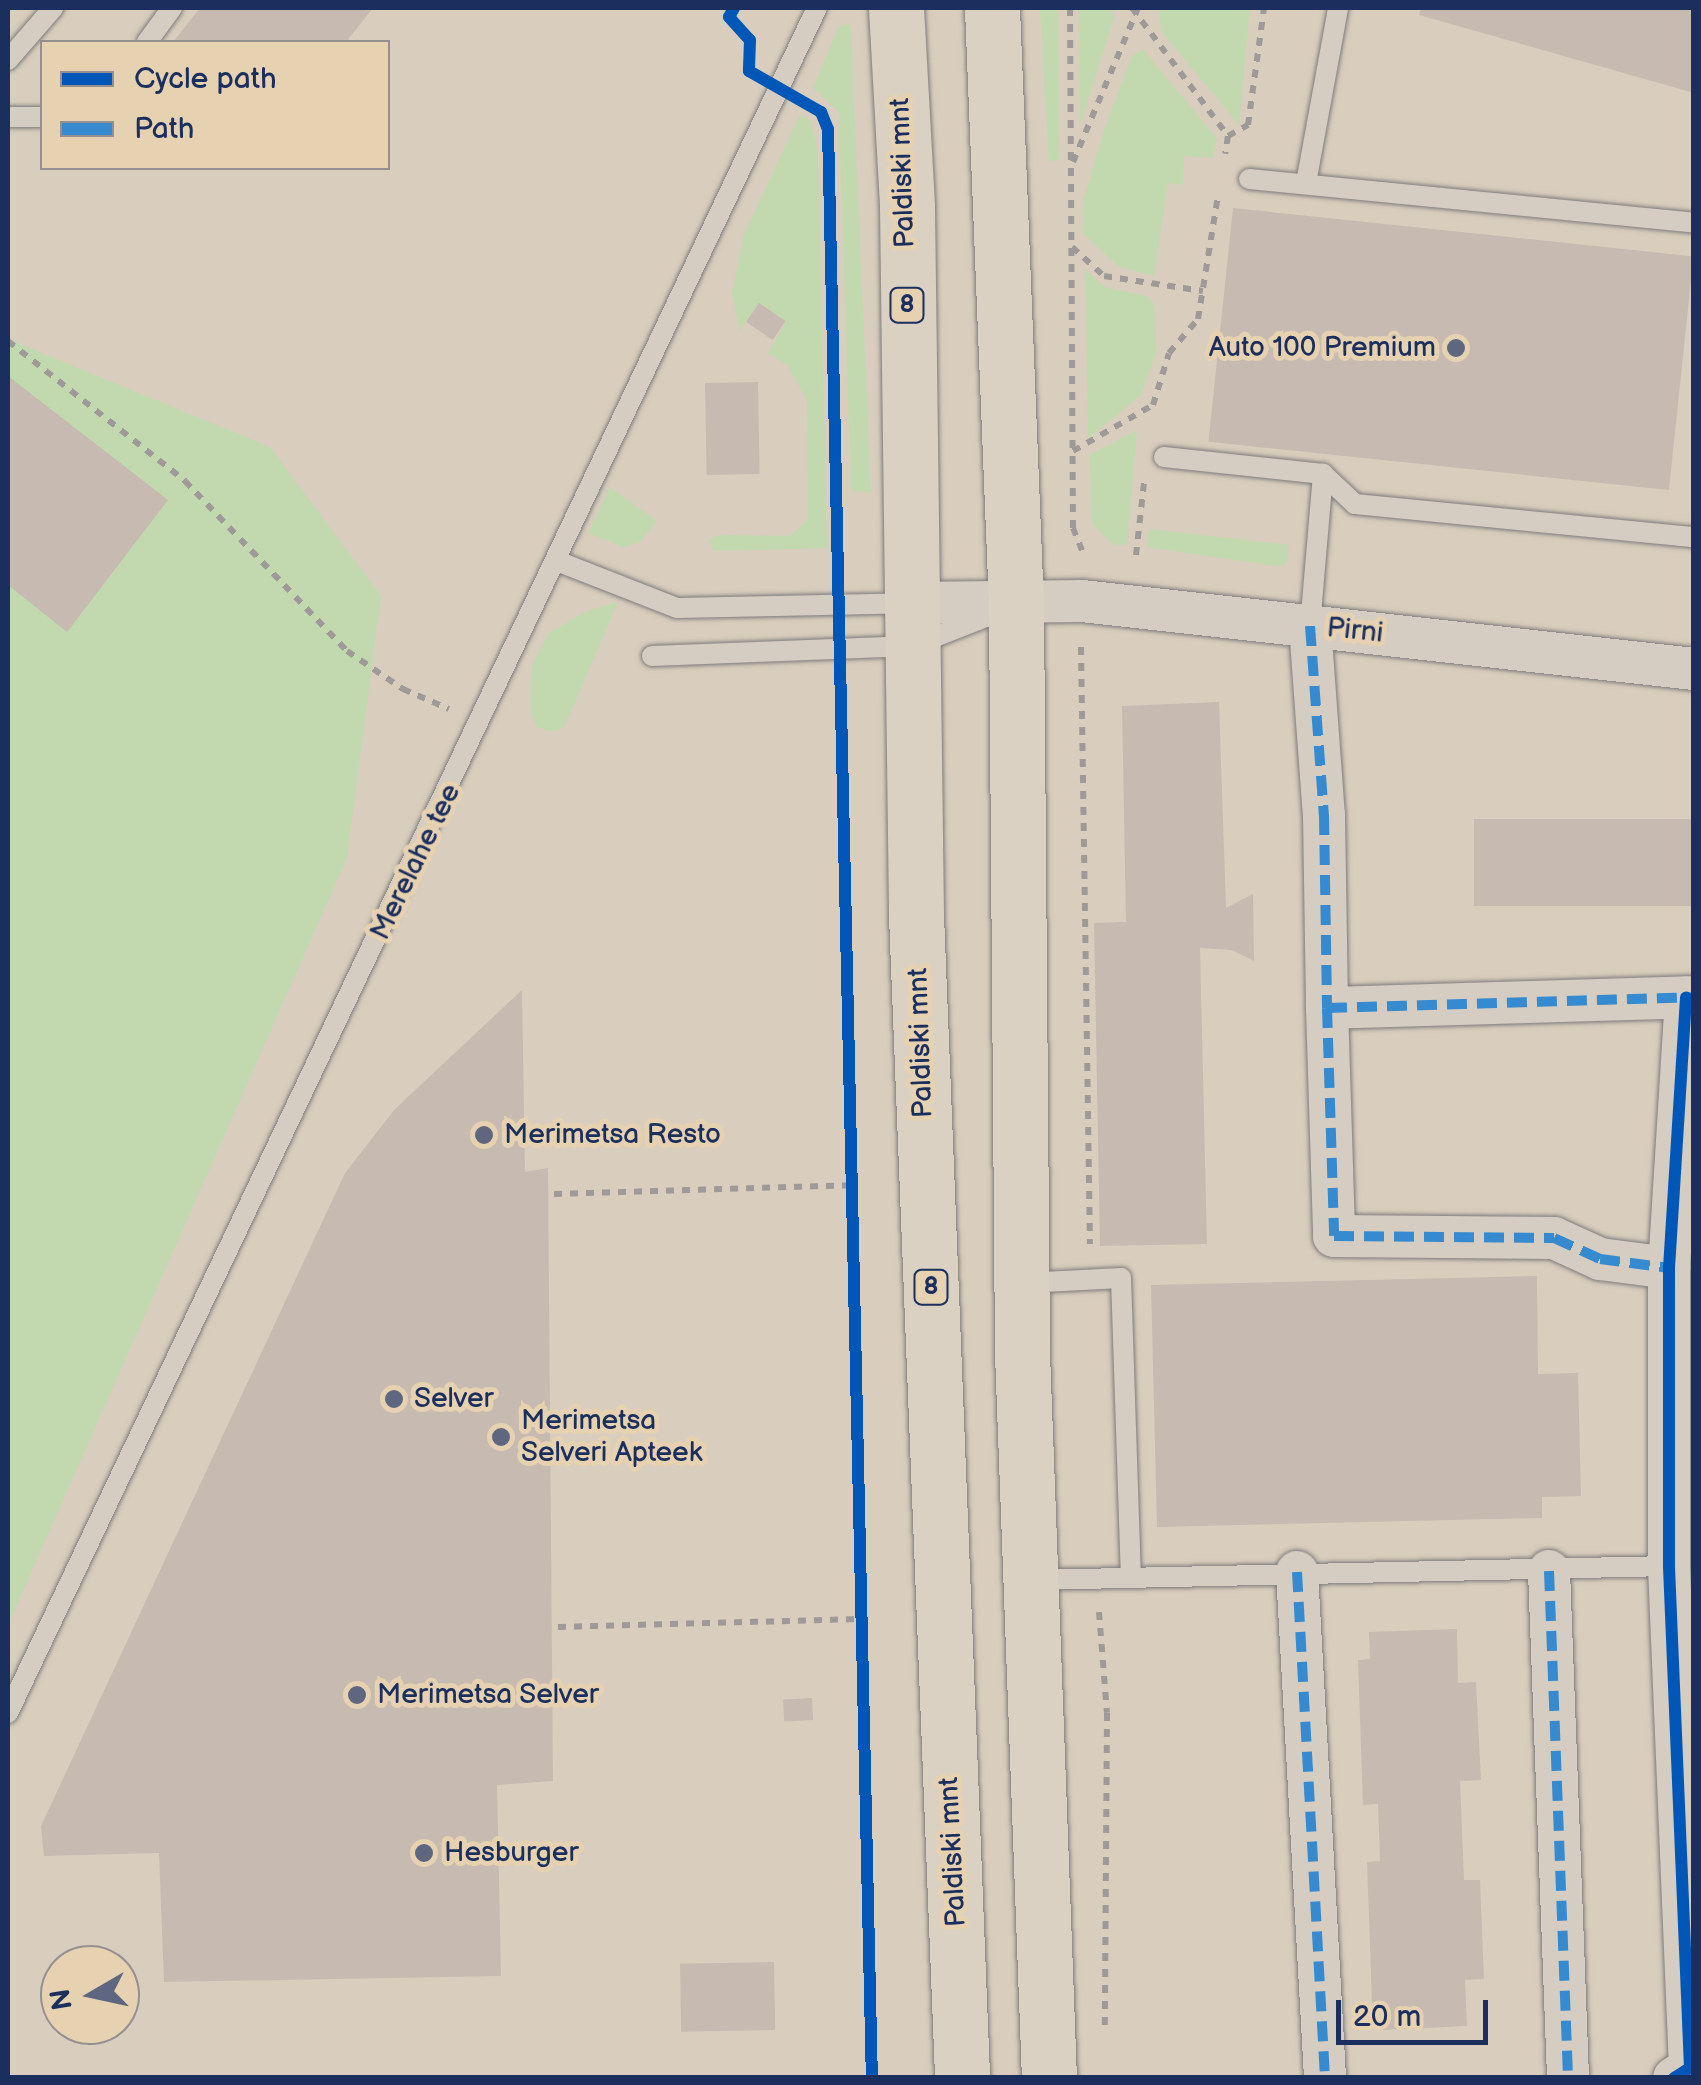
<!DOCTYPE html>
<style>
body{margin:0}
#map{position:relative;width:1701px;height:2085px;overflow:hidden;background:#d9cebd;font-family:"Balsamiq Sans",sans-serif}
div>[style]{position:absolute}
.green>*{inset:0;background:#c2d8ae}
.building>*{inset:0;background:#c7bab1;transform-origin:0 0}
.path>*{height:6px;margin-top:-3px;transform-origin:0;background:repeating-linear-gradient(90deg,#9e9a98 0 8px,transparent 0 16px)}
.roads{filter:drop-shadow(0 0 2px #7d7c7d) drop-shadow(0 0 2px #7d7c7d)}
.service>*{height:20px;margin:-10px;padding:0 10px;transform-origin:10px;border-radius:10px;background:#d5cdc1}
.minor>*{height:42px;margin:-21px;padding:0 21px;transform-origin:21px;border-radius:21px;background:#d5cdc1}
.primary>*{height:55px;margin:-27.5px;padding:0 27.5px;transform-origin:27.5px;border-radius:27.5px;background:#dad1c2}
.quiet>*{height:10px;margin-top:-5px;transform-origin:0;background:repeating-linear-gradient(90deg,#368acf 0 20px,transparent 0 30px)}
.cycleway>*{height:12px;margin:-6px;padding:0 6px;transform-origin:6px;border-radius:6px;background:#0057b8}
.dots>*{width:28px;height:28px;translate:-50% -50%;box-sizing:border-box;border:5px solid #e6d1b0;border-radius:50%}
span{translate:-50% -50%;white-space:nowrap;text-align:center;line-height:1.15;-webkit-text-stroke:10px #e6d1b0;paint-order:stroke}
.shield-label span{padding:2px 8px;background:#e6d1b0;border:2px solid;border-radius:8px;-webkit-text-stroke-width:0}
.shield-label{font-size:25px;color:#1b2f5e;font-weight:700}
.street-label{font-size:28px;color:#1b2f5e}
.poi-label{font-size:28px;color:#1b2f5e}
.right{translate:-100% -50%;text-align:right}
.left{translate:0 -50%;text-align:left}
.frame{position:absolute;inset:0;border:10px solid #1b2f5e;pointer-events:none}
.legend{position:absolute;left:40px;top:40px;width:350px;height:130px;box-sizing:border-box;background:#e6d1b0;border:2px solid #95908f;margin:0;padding:12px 18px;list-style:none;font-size:30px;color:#1b2f5e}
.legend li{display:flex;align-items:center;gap:20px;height:50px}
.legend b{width:50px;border:2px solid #95908f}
.north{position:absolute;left:40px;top:1945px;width:100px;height:100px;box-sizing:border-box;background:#e6d1b0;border:2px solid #95908f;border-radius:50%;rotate:261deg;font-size:28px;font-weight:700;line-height:40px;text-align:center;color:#1b2f5e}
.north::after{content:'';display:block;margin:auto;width:35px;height:45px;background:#5e677f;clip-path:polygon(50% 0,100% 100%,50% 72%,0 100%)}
.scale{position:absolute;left:1336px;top:2000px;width:152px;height:45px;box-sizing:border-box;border:5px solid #1b2f5e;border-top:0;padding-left:12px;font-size:30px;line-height:35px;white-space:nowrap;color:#1b2f5e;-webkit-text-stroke:8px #e6d1b0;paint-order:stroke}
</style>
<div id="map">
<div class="green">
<div style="clip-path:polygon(1040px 8px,1058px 8px,1059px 159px,1049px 162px)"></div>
<div style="clip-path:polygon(1079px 8px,1112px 8px,1114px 18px,1080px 125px)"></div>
<div style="clip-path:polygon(1159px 8px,1250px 8px,1239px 125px,1161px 31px)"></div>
<div style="clip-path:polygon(849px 24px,851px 29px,871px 493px,851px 490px,839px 112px,813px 88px,839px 26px)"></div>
<div style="clip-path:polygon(1143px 49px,1217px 139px,1213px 158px,1184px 156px,1183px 185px,1168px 183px,1154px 276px,1118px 266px,1083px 233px,1083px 202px,1105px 127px,1132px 56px)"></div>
<div style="clip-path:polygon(800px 115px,811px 120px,818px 152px,827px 548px,714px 551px,709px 540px,718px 535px,790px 536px,808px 520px,807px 400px,787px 365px,768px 353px,786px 321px,759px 303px,740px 331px,732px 293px,744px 234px)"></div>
<div style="clip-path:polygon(1085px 269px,1105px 287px,1147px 296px,1155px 305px,1156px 352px,1141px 395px,1088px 439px)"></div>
<div style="clip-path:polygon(8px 339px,270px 447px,381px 596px,347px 858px,8px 1625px)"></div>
<div style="clip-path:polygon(1137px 430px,1127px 545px,1114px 545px,1092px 524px,1089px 455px)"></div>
<div style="clip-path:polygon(610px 487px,657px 521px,640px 542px,623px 547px,588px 533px)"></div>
<div style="clip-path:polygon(1149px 529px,1289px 545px,1287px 561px,1283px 567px,1146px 547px)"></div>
<div style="clip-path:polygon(618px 602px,564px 728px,550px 732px,537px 727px,530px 710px,532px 665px,549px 633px,587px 611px)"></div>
</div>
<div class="building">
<div style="clip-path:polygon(200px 8px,373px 8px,346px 42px,173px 42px)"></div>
<div style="clip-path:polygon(1421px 8px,1694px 8px,1694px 93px,1419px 15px)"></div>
<div style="left:1233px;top:208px;width:463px;height:235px;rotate:6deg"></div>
<div style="left:759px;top:303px;width:32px;height:23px;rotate:34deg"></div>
<div style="clip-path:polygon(8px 376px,168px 500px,67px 632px,8px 585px)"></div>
<div style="left:758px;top:382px;width:92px;height:53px;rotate:89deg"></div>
<div style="clip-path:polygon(1219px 702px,1226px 908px,1253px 894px,1254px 961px,1232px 950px,1200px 948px,1207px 1244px,1100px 1246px,1094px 923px,1126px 922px,1122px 706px)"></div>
<div style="left:1694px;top:819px;width:87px;height:220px;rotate:90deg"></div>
<div style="clip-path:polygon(522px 990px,525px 1172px,548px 1168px,553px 1781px,497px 1785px,501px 1976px,164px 1982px,159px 1853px,44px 1856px,41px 1826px,345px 1173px,395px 1109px)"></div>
<div style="clip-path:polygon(1537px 1276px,1538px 1374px,1578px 1373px,1581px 1496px,1542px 1497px,1542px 1518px,1157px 1527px,1151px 1285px)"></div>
<div style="clip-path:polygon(1457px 1629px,1458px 1683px,1476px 1682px,1481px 1780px,1460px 1781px,1464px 1880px,1480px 1880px,1484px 1979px,1465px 1980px,1467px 2026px,1382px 2030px,1381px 2003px,1372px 2003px,1367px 1862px,1380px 1861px,1378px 1804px,1363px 1805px,1358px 1660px,1370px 1659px,1369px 1632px)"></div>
<div style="left:812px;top:1698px;width:22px;height:29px;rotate:87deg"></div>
<div style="left:774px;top:1962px;width:68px;height:94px;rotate:89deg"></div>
</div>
<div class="path">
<div style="left:1070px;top:8px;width:520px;rotate:89.67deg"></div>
<div style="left:1073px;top:528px;width:27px;rotate:68deg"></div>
<div style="left:1132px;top:8px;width:160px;rotate:53.1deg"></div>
<div style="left:1228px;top:136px;width:18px;rotate:99deg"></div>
<div style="left:1228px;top:136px;width:23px;rotate:-29deg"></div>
<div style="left:1248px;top:125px;width:118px;rotate:-82.2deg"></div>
<div style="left:1073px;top:162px;width:167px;rotate:-67.1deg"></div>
<div style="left:1072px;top:247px;width:43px;rotate:42.2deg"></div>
<div style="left:1104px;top:276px;width:100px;rotate:8.6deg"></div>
<div style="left:8px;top:341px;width:226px;rotate:38.3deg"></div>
<div style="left:185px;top:481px;width:235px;rotate:46.4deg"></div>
<div style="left:347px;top:651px;width:68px;rotate:34.2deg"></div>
<div style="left:403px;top:689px;width:50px;rotate:23.5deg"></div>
<div style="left:1073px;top:451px;width:92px;rotate:-29.9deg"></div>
<div style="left:1153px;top:405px;width:54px;rotate:-72.9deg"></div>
<div style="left:1169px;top:353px;width:45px;rotate:-49.5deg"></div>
<div style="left:1198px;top:319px;width:125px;rotate:-80.8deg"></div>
<div style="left:1136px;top:555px;width:73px;rotate:-83.7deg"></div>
<div style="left:1081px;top:647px;width:597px;rotate:89.14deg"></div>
<div style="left:554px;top:1194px;width:298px;rotate:-1.7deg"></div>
<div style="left:1099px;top:1612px;width:101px;rotate:85.5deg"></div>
<div style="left:1107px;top:1713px;width:316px;rotate:90.4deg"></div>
<div style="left:558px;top:1627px;width:301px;rotate:-1.5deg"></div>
</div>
<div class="roads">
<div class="service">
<div style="left:147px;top:42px;width:42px;rotate:-53.7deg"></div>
<div style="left:8px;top:60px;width:69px;rotate:-49.1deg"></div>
<div style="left:8px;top:117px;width:34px"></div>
<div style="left:1249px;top:179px;width:447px;rotate:5.6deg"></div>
<div style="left:1306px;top:183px;width:178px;rotate:-79.6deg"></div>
<div style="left:1164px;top:457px;width:160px;rotate:6.1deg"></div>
<div style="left:1323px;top:474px;width:44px;rotate:43.2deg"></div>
<div style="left:1355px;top:504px;width:341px;rotate:5.6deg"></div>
<div style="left:557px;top:561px;width:129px;rotate:21.4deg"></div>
<div style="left:677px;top:608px;width:232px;rotate:-1.2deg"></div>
<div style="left:1310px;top:626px;width:153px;rotate:-85.1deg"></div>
<div style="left:652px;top:656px;width:260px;rotate:-2.2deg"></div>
<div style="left:912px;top:646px;width:85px;rotate:-21.4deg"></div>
<div style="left:1024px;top:1283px;width:97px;rotate:-3deg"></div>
<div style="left:1121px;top:1278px;width:299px;rotate:88.1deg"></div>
<div style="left:1033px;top:1580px;width:636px;rotate:-1.26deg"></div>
<div style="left:8px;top:1713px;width:1887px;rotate:-64.62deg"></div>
</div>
<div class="minor">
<div style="left:911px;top:603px;width:171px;rotate:-0.7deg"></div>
<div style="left:1082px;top:601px;width:616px;rotate:6.34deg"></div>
<div style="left:1310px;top:626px;width:190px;rotate:85.8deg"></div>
<div style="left:1324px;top:815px;width:193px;rotate:89.1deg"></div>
<div style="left:1327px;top:1008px;width:367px;rotate:-1.7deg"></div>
<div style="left:1327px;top:1008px;width:228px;rotate:88.2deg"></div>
<div style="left:1334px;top:1236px;width:220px;rotate:0.5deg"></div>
<div style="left:1554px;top:1238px;width:51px;rotate:24.5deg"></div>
<div style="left:1600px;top:1259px;width:70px;rotate:7.4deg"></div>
<div style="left:1549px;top:1571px;width:507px;rotate:87.85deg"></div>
<div style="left:1297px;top:1572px;width:507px;rotate:86.83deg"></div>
<div style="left:1674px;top:2078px;width:19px;rotate:-32deg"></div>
<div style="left:1690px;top:2068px;width:502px;rotate:-92.4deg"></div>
<div style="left:1669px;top:1566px;width:298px;rotate:-90deg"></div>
<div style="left:1669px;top:1268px;width:271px;rotate:-86.4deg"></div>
</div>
<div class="primary">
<div style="left:896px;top:8px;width:199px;rotate:86.8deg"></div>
<div style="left:907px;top:207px;width:708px;rotate:89.27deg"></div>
<div style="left:916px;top:915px;width:1164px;rotate:87.73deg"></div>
<div style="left:992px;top:8px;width:597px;rotate:87.7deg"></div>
<div style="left:1016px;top:605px;width:748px;rotate:89.54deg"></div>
<div style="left:1022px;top:1353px;width:726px;rotate:87.87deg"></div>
</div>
</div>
<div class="quiet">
<div style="left:1310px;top:626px;width:190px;rotate:85.8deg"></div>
<div style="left:1324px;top:815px;width:193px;rotate:89.1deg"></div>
<div style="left:1327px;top:1008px;width:366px;rotate:-1.7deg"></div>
<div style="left:1327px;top:1008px;width:228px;rotate:88.2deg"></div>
<div style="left:1334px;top:1236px;width:220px;rotate:0.5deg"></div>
<div style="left:1554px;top:1238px;width:51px;rotate:24.5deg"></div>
<div style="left:1600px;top:1259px;width:70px;rotate:7.4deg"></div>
<div style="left:1549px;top:1571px;width:507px;rotate:87.85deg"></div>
<div style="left:1297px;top:1572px;width:507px;rotate:86.83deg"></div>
</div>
<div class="cycleway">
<div style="left:734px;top:8px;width:10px;rotate:119deg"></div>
<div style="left:729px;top:17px;width:31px;rotate:48deg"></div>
<div style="left:750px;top:40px;width:31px;rotate:92deg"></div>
<div style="left:749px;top:71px;width:83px;rotate:29.7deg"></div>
<div style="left:821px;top:112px;width:18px;rotate:68deg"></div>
<div style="left:828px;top:129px;width:1949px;rotate:88.71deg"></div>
<div style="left:1674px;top:2078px;width:19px;rotate:-32deg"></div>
<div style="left:1690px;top:2068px;width:502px;rotate:-92.4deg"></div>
<div style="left:1669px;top:1566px;width:298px;rotate:-90deg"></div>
<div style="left:1669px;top:1268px;width:271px;rotate:-86.4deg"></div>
</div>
<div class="dots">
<div style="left:1456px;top:348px;background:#5e677f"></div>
<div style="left:484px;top:1135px;background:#5e677f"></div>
<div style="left:394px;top:1399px;background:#5e677f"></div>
<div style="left:501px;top:1437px;background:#5e677f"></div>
<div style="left:357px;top:1695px;background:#5e677f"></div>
<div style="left:424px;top:1853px;background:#5e677f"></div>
</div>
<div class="shield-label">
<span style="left:907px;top:305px">8</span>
<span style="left:931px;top:1287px">8</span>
</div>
<div class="street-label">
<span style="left:903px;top:173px;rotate:-92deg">Paldiski mnt</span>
<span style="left:1355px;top:631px;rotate:6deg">Pirni</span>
<span style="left:416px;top:862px;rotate:-64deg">Merelahe tee</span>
<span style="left:921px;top:1043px;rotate:-92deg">Paldiski mnt</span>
<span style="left:953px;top:1852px;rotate:-93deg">Paldiski mnt</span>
</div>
<div class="poi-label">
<span class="right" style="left:1436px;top:348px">Auto 100 Premium</span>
<span class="left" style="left:504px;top:1135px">Merimetsa Resto</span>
<span class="left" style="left:414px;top:1399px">Selver</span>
<span class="left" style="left:521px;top:1437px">Merimetsa<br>Selveri Apteek</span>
<span class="left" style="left:377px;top:1695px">Merimetsa Selver</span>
<span class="left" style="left:444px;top:1853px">Hesburger</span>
</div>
<div class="frame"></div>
<ul class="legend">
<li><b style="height:12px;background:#0057b8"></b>Cycle path</li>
<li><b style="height:12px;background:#368acf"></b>Path</li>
</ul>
<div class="north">N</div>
<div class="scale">20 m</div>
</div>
